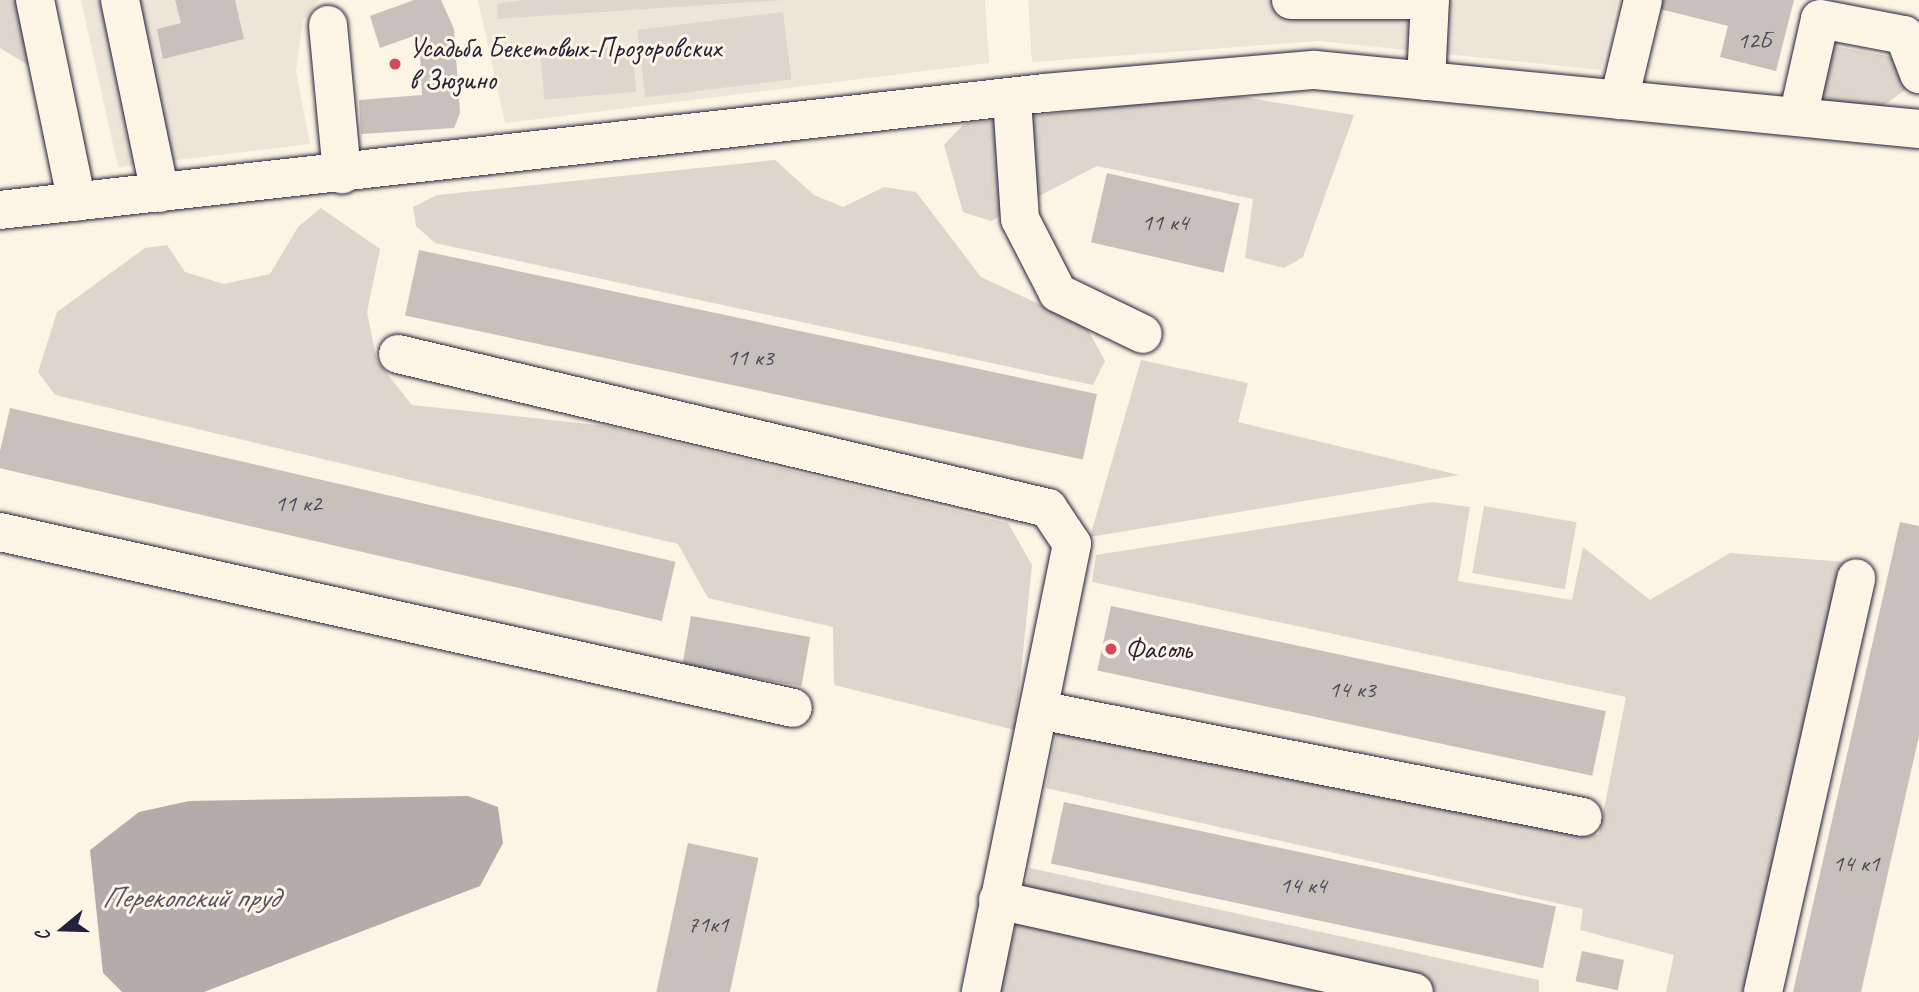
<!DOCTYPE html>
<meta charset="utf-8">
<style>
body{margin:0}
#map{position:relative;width:1919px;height:992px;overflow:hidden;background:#fcf5e5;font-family:Caveat,sans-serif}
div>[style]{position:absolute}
.built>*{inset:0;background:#ece5d8}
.green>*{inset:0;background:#dcd6cc;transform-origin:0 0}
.water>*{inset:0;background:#b2adab}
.building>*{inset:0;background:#c6c1bb;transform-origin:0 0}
.roads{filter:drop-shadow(0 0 2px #22223b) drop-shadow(0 0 2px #22223b)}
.minor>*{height:38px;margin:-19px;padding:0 19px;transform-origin:19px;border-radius:19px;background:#fcf5e5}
.dots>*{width:19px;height:19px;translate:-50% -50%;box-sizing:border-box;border:4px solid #fcf5e5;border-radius:50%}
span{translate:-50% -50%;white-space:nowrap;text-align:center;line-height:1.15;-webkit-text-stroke:6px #fcf5e5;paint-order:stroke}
.number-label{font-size:24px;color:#4b4a5b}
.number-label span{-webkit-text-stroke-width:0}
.poi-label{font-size:28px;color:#22223b}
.left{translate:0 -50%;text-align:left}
.water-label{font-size:30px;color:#545362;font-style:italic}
.north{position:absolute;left:28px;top:894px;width:70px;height:70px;-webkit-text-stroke:5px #fcf5e5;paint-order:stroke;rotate:251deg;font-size:19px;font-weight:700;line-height:28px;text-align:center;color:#22223b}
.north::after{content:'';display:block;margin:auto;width:24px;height:32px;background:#22223b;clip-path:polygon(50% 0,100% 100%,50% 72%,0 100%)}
</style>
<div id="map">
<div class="built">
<div style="clip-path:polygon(81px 0,319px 0,303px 20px,296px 71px,310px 144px,118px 167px)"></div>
<div style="clip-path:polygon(478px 0,985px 0,989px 63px,505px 123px)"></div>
<div style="clip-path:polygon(1028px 0,1618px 0,1601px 70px,1319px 41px,1032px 62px)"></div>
</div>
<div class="green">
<div style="clip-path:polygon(0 0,25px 0,40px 63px,28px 65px,0 48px)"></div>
<div style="clip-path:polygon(524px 0,783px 0,498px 19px,497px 4px)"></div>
<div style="left:783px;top:12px;width:68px;height:147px;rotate:83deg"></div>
<div style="left:632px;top:45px;width:47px;height:92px;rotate:85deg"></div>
<div style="clip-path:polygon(1828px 45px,1893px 57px,1908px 81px,1905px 90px,1880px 108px,1825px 100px,1813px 91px)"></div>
<div style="clip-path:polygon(1223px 94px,1354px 115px,1303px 257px,1284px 268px,1245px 258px,1253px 199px,1097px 166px,991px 221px,963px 212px,944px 145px,964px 124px)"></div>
<div style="clip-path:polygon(775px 160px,814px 195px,843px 207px,884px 187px,916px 192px,981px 277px,1086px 326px,1105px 361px,1093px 385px,435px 243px,416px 226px,413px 207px,437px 195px)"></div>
<div style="clip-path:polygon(321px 208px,380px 249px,367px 312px,377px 361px,412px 405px,607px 426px,1008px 523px,1032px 565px,1015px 730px,834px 685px,833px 627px,708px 598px,678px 544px,55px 395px,38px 372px,57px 312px,145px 248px,167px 245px,185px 272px,224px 284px,270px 274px,298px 227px)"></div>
<div style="clip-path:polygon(1141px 360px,1248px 383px,1238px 422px,1459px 475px,1090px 537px)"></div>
<div style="clip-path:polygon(1432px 502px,1470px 507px,1458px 581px,1572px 600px,1583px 547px,1650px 600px,1730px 553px,1845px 562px,1746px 992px,1666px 992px,1674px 955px,1580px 930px,1583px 909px,1046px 788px,1058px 726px,1599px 835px,1626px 697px,1092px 582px,1096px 555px)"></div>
<div style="left:1484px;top:506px;width:94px;height:68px;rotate:10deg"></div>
<div style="clip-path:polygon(1030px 868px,1539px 980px,1539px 992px,999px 992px)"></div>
</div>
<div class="water">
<div style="clip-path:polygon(468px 796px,498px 807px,503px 843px,480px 886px,204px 992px,122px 992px,103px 973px,90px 850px,139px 812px,189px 801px)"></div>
</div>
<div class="building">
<div style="clip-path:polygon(175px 0,235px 0,244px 39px,163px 59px,157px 29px,181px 23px)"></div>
<div style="clip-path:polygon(414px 0,441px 0,454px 29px,460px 113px,454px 128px,361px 134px,359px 100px,422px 95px,419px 34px,380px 48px,370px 16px)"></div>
<div style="clip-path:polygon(1662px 0,1794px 0,1776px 71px,1720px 57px,1728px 26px,1660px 9px)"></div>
<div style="left:1107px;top:173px;width:136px;height:71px;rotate:13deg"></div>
<div style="left:419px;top:250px;width:693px;height:67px;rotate:12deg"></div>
<div style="left:10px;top:408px;width:683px;height:61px;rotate:13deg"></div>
<div style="clip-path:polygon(1900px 522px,1919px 526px,1919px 736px,1861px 992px,1793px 992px)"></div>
<div style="left:1111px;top:606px;width:506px;height:66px;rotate:12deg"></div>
<div style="left:691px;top:616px;width:121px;height:50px;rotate:10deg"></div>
<div style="left:1064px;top:802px;width:503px;height:63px;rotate:12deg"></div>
<div style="left:688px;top:843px;width:72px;height:152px;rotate:12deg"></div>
<div style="left:1582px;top:951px;width:43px;height:31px;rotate:12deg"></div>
</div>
<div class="roads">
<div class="minor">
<div style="left:35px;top:0;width:206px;rotate:78.3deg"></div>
<div style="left:120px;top:0;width:197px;rotate:78.3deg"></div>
<div style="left:1291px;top:0;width:139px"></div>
<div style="left:328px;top:25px;width:150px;rotate:84.6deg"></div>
<div style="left:1426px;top:81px;width:81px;rotate:-87.2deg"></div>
<div style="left:1012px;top:99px;width:120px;rotate:86.2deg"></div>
<div style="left:1020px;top:219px;width:83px;rotate:62.8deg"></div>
<div style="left:1058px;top:293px;width:94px;rotate:25.8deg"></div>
<div style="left:1619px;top:100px;width:103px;rotate:-76.5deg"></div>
<div style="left:1798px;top:117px;width:100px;rotate:-77.3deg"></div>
<div style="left:1820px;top:19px;width:86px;rotate:10.8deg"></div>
<div style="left:1904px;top:35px;width:42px;rotate:69deg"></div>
<div style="left:0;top:210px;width:1051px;rotate:-6.39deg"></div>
<div style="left:1044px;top:93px;width:272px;rotate:-4.9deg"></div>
<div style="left:1315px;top:70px;width:607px;rotate:5.58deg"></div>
<div style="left:398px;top:354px;width:668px;rotate:13.33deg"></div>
<div style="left:1048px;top:508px;width:43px;rotate:56.3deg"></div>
<div style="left:1072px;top:544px;width:457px;rotate:101.5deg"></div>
<div style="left:0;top:532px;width:812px;rotate:12.51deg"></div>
<div style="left:1039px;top:710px;width:554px;rotate:11.13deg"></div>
<div style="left:998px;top:900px;width:426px;rotate:12.5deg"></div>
<div style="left:1763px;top:992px;width:424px;rotate:-77.3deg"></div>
</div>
</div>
<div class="dots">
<div style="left:395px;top:64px;background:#d1495b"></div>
<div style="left:1111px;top:649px;background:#d1495b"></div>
</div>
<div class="number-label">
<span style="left:1754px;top:41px">12Б</span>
<span style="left:1165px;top:223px">11 к4</span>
<span style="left:750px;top:358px">11 к3</span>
<span style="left:298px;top:504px">11 к2</span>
<span style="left:1352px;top:690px">14 к3</span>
<span style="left:1856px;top:864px">14 к1</span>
<span style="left:1303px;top:886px">14 к4</span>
<span style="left:708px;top:925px">71к1</span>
</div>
<div class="poi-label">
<span class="left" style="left:409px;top:64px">Усадьба Бекетовых-Прозоровских<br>в Зюзино</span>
<span class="left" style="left:1125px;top:649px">Фасоль</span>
</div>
<div class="water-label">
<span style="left:190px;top:897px">Перекопский пруд</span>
</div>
<div class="north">С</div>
</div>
